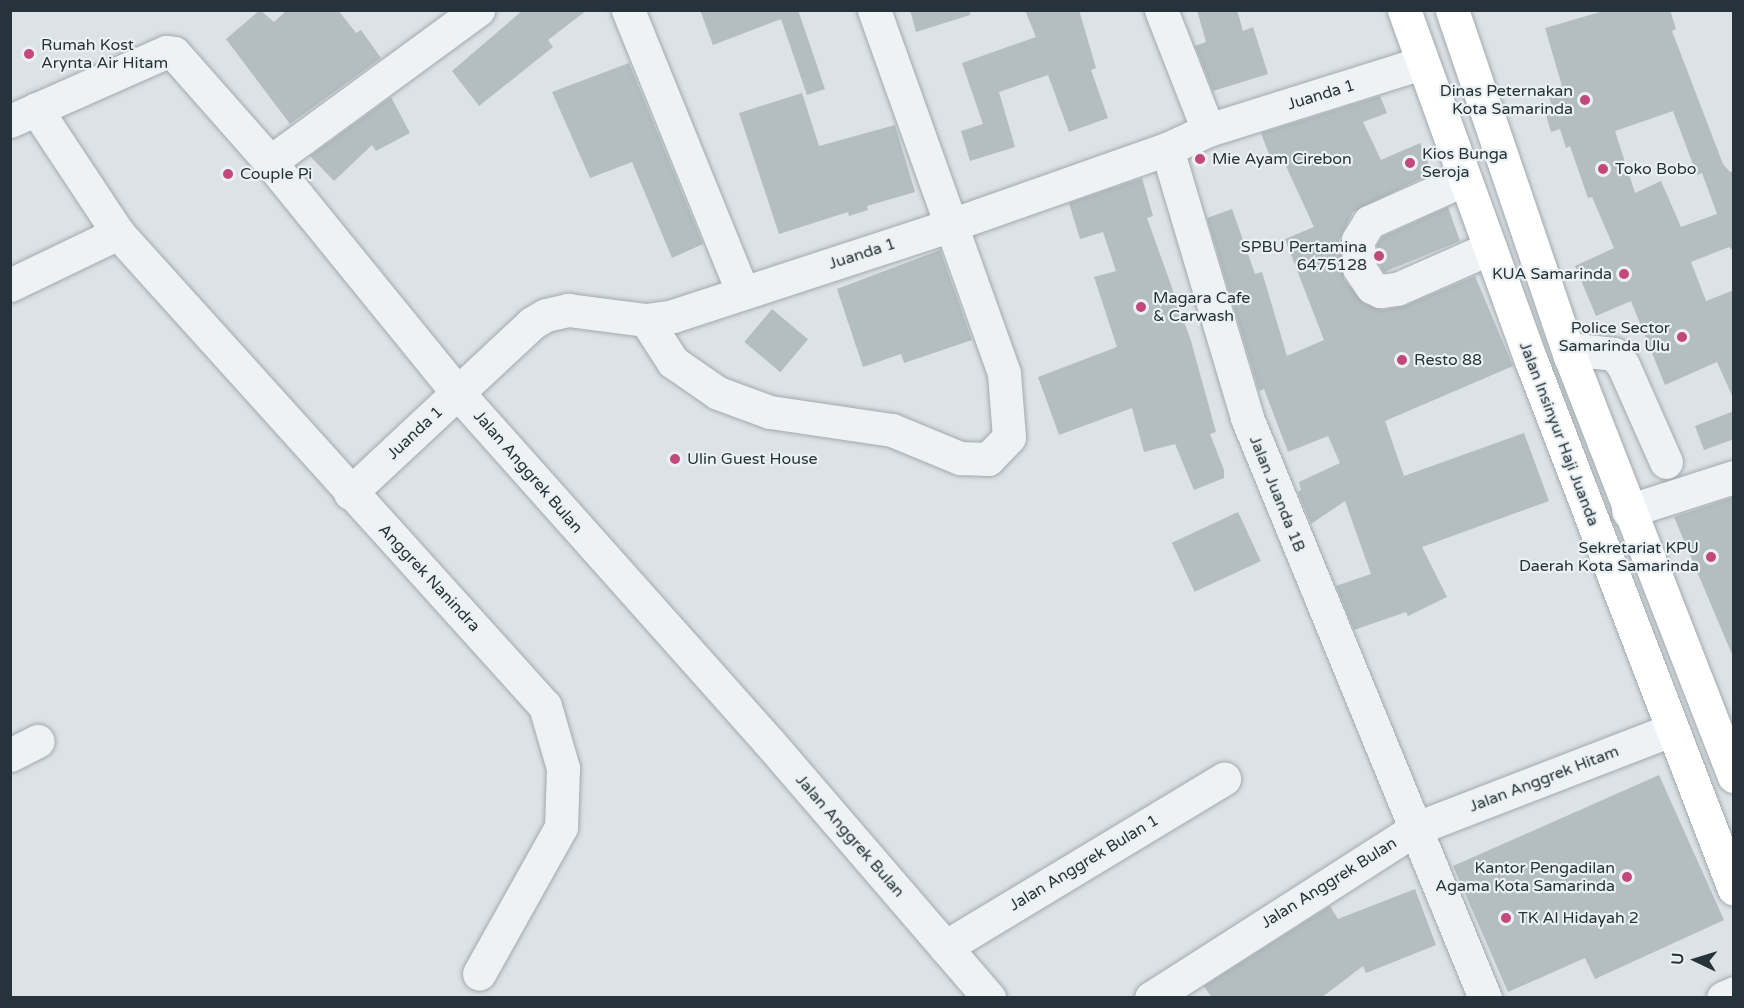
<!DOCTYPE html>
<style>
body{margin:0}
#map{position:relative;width:1744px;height:1008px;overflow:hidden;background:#dce2e5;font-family:"Varela Round",sans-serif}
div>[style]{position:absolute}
.building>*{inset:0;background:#b4bdc1;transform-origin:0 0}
.roads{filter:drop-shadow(0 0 2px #a2aaae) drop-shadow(0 0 2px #a2aaae)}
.minor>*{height:33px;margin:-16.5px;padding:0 16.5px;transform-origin:16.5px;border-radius:16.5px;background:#eef2f4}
.highway>*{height:33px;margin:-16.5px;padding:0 16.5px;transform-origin:16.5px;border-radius:16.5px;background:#fff}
.dots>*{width:16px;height:16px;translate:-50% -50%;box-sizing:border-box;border:3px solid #ebf1f3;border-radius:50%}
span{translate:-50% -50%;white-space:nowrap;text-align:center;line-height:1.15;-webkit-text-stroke:4.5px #ebf1f3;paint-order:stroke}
.poi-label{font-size:16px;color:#27333a}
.left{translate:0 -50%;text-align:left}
.right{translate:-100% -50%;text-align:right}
.street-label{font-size:16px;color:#27333a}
.frame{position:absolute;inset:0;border:12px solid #27333a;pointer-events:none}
.north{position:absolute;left:1666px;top:930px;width:60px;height:60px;-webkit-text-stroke:4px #ebf1f3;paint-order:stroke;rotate:274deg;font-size:16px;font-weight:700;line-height:24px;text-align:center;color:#27333a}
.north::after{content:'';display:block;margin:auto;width:21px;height:27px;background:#27333a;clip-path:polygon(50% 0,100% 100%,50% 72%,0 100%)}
</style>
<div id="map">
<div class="building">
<div style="clip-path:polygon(260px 10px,274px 22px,287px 10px,338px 10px,356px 33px,361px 30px,381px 58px,290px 124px,226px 39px)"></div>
<div style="clip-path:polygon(523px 10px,587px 10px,548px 40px,553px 47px,479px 106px,452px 71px)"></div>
<div style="clip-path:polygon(700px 10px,798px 10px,825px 89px,807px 95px,781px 19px,713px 45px)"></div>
<div style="clip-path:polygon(910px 10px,970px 10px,970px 15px,916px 32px)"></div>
<div style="clip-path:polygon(1025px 10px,1079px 10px,1096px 68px,1091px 70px,1108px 118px,1069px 132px,1048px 75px,999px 92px,1015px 147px,970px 161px,961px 131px,983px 124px,962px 63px,1036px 37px)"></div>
<div style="clip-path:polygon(1197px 10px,1237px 10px,1243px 31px,1253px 27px,1268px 74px,1213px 91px,1195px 46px,1206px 42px)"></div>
<div style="clip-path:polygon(evenodd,1607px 10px,1670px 10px,1676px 29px,1672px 31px,1723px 164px,1730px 172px,1734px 171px,1734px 252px,1729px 247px,1691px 262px,1706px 301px,1734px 290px,1734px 400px,1717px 362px,1665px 385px,1631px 301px,1596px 316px,1575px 266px,1614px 248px,1592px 197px,1588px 198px,1570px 146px,1566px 148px,1560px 129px,1551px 132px,1545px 112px,1553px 109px,1547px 91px,1562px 86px,1545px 28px,1607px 10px,1673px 111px,1697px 175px,1702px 173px,1717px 214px,1681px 227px,1661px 181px,1635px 193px,1615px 131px,1673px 111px)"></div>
<div style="clip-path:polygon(629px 63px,703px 244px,672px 258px,632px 162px,590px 178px,552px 92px)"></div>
<div style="clip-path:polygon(802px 93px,819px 146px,895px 125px,915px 192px,867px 206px,868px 210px,849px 216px,848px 212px,779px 234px,739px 113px)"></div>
<div style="clip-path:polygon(1380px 96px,1387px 113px,1363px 122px,1381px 160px,1420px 143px,1432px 173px,1353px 212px,1339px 240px,1344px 279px,1363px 303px,1382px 310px,1404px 306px,1475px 276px,1513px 366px,1385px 421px,1404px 476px,1524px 433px,1549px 501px,1422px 547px,1447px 597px,1408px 616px,1406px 612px,1354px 630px,1336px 586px,1371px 574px,1345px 501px,1311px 524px,1298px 492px,1301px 490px,1299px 482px,1340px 463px,1328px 436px,1288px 452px,1264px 389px,1259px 391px,1207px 218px,1232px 209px,1255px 274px,1262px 272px,1287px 356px,1324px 340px,1285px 239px,1314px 227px,1280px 153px,1270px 157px,1261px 133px)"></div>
<div style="clip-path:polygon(391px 97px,410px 133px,376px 151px,372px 145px,334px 181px,310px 156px)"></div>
<div style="clip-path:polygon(1142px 178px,1153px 216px,1147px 218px,1191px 341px,1216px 432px,1210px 434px,1224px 470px,1224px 478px,1194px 490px,1175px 444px,1144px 452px,1132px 408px,1059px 435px,1038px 377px,1117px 347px,1094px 277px,1116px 271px,1103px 232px,1080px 239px,1069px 203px)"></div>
<div style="clip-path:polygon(1448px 207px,1460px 241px,1384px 272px,1378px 262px,1377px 245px,1382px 237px)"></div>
<div style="clip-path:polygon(940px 250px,972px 340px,904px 363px,901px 354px,863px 367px,837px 289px)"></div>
<div style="left:772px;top:309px;width:47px;height:43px;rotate:40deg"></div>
<div style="clip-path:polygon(1734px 411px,1734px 439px,1704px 450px,1695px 426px)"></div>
<div style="clip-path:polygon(1734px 497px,1734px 659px,1674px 517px)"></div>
<div style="left:1238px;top:512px;width:54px;height:73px;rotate:65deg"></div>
<div style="clip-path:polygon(1659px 775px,1724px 920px,1595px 979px,1585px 958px,1508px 992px,1453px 866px)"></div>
<div style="clip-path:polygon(1415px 889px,1436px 945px,1366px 973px,1363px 966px,1321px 998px,1212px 998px,1204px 986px,1330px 906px,1338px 919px)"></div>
</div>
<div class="roads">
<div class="minor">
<div style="left:628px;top:10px;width:305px;rotate:67.9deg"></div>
<div style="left:1161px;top:10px;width:129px;rotate:68.6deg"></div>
<div style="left:36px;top:109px;width:149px;rotate:56.5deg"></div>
<div style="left:118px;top:233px;width:637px;rotate:47.93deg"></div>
<div style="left:545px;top:706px;width:65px;rotate:73.8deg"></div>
<div style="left:563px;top:768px;width:59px;rotate:91.9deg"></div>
<div style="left:561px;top:827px;width:168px;rotate:119.2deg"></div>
<div style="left:10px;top:121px;width:171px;rotate:-23.9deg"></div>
<div style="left:166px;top:52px;width:8px;rotate:7deg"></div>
<div style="left:174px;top:53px;width:145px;rotate:48.6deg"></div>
<div style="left:270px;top:162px;width:298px;rotate:50.9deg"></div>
<div style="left:458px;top:393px;width:467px;rotate:48.3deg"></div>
<div style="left:769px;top:742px;width:338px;rotate:49.3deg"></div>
<div style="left:1167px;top:149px;width:281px;rotate:73.4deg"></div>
<div style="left:1247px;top:418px;width:627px;rotate:67.69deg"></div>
<div style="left:270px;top:162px;width:258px;rotate:-36.2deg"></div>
<div style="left:1465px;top:179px;width:105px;rotate:155.9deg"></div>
<div style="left:1369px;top:222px;width:21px;rotate:121deg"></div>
<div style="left:1358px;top:240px;width:28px;rotate:88deg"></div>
<div style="left:1359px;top:268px;width:23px;rotate:56deg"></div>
<div style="left:1372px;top:287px;width:9px;rotate:27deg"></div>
<div style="left:1380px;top:291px;width:17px;rotate:-7deg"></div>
<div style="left:1397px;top:289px;width:102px;rotate:-23.8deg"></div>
<div style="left:10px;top:285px;width:120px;rotate:-25.7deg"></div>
<div style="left:646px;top:320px;width:50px;rotate:57.3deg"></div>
<div style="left:673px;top:362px;width:55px;rotate:34.6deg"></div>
<div style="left:718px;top:393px;width:55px;rotate:20.1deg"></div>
<div style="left:770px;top:412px;width:123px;rotate:8.4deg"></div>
<div style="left:892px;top:430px;width:74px;rotate:22.4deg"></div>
<div style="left:960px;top:458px;width:28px;rotate:2deg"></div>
<div style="left:988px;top:459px;width:30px;rotate:-46deg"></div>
<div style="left:1009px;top:437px;width:64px;rotate:-94.5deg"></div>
<div style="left:1004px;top:373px;width:386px;rotate:-109.7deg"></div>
<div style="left:1568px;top:349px;width:46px;rotate:6.2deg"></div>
<div style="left:1614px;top:354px;width:14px;rotate:51deg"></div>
<div style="left:1623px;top:365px;width:106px;rotate:66.1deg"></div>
<div style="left:350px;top:493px;width:249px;rotate:-43deg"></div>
<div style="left:532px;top:323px;width:16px;rotate:-30deg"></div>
<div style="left:546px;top:315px;width:23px;rotate:-13deg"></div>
<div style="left:568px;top:310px;width:79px;rotate:7.3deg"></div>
<div style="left:646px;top:320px;width:27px;rotate:-8deg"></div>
<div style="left:673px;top:316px;width:293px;rotate:-18.1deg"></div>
<div style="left:951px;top:225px;width:229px;rotate:-19.4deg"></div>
<div style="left:1167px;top:149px;width:45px;rotate:-24.9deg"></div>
<div style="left:1208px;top:130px;width:224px;rotate:-17.4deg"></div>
<div style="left:1628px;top:511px;width:111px;rotate:-17.8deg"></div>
<div style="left:10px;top:755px;width:31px;rotate:-27deg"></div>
<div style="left:945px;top:947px;width:326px;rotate:-31.1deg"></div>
<div style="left:1151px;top:998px;width:316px;rotate:-32.6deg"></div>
<div style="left:1417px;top:828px;width:272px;rotate:-21.1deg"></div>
<div style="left:1723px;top:998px;width:12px;rotate:-24deg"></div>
</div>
<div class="highway">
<div style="left:1404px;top:10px;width:375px;rotate:70.1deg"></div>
<div style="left:1532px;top:363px;width:563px;rotate:68.99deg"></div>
<div style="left:1452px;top:10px;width:366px;rotate:71.2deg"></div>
<div style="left:1570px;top:356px;width:451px;rotate:68.7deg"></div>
</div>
</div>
<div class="dots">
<div style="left:29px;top:54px;background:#c3487c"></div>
<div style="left:1585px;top:100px;background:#c3487c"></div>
<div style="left:1200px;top:159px;background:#c3487c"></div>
<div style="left:1410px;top:163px;background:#c3487c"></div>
<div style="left:1603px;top:169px;background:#c3487c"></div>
<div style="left:228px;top:174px;background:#c3487c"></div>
<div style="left:1379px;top:256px;background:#c3487c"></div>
<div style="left:1624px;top:274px;background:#c3487c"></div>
<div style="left:1141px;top:307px;background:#c3487c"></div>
<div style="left:1682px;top:337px;background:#c3487c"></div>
<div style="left:1402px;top:360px;background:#c3487c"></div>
<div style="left:675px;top:459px;background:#c3487c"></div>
<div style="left:1711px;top:557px;background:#c3487c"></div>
<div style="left:1627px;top:877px;background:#c3487c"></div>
<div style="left:1506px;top:918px;background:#c3487c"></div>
</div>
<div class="poi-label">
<span class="left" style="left:41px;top:54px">Rumah Kost<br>Arynta Air Hitam</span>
<span class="right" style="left:1573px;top:100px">Dinas Peternakan<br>Kota Samarinda</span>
<span class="left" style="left:1422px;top:163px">Kios Bunga<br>Seroja</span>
<span class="left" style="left:1212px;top:159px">Mie Ayam Cirebon</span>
<span class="left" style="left:1615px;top:169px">Toko Bobo</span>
<span class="left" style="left:240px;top:174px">Couple Pi</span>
<span class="right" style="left:1367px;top:256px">SPBU Pertamina<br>6475128</span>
<span class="right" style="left:1612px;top:274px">KUA Samarinda</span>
<span class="left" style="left:1153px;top:307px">Magara Cafe<br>&amp; Carwash</span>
<span class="right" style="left:1670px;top:337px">Police Sector<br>Samarinda Ulu</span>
<span class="left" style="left:1414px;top:360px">Resto 88</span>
<span class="left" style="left:687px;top:459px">Ulin Guest House</span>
<span class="right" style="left:1699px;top:557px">Sekretariat KPU<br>Daerah Kota Samarinda</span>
<span class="right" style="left:1615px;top:877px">Kantor Pengadilan<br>Agama Kota Samarinda</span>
<span class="left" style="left:1518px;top:918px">TK Al Hidayah 2</span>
</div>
<div class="street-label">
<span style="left:1321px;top:95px;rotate:-17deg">Juanda 1</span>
<span style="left:862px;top:254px;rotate:-18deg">Juanda 1</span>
<span style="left:415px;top:433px;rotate:-43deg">Juanda 1</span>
<span style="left:1559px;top:434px;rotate:69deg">Jalan Insinyur Haji Juanda</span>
<span style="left:528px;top:472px;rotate:49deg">Jalan Anggrek Bulan</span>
<span style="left:1277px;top:494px;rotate:68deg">Jalan Juanda 1B</span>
<span style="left:429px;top:578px;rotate:47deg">Anggrek Nanindra</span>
<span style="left:1544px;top:779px;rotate:-21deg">Jalan Anggrek Hitam</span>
<span style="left:850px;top:836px;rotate:49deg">Jalan Anggrek Bulan</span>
<span style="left:1084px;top:863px;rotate:-31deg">Jalan Anggrek Bulan 1</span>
<span style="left:1329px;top:883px;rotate:-32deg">Jalan Anggrek Bulan</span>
</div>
<div class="frame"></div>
<div class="north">U</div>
</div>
